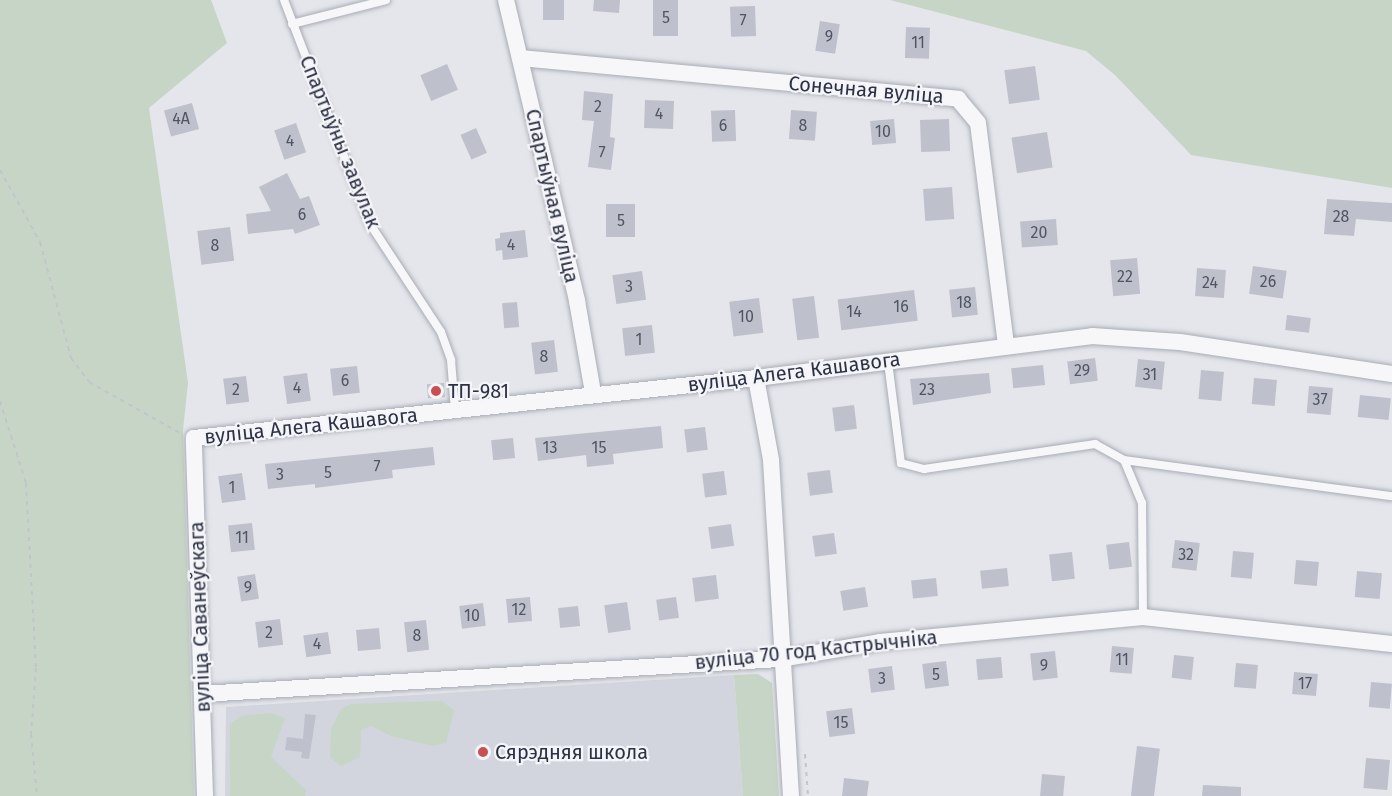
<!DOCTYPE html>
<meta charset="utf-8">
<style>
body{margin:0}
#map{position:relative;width:1392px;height:796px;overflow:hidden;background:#e4e6eb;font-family:"Fira Sans",sans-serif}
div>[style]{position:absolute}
.built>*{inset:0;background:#d2d5dd}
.green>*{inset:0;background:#c7d5c6}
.building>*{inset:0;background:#bec1cb;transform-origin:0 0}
.path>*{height:2px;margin-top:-1px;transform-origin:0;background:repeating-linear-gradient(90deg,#c2c4ca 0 4.5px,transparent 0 9px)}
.roads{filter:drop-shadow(0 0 2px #a9acb5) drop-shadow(0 0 2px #a9acb5)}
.lane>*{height:8px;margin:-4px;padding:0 4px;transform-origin:4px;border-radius:4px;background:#f7f7fa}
.street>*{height:16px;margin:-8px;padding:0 8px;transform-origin:8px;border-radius:8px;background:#f7f7fa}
.dots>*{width:16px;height:16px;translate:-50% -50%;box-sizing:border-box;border:3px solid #f4f5f9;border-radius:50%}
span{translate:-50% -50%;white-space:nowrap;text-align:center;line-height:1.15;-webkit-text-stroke:4.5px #f4f5f9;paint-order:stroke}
.number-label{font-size:16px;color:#505565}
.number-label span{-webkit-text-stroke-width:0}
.street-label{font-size:20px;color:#2c3143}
.poi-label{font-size:20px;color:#2c3143}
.left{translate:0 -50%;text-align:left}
</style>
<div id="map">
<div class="built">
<div style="clip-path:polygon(734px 675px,743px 796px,225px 796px,226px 707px)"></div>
</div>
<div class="green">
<div style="clip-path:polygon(0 0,211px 0,227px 43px,149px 108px,188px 383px,183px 430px,194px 796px,0 796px)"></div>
<div style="clip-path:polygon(890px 0,1392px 0,1392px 188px,1191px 155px,1116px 76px,1086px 51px)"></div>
<div style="clip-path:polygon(758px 674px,772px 683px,779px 796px,743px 796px,734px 675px)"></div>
<div style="clip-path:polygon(442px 701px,454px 710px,446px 743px,433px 746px,391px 736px,371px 726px,361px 730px,360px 757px,342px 766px,330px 758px,331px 729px,341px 709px,351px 704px)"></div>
<div style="clip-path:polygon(272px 713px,285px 718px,271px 757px,306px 790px,305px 796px,230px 796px,230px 724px,241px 716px)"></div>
</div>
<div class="building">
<div style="left:543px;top:0;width:21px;height:20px"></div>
<div style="clip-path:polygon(594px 0,620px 0,619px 13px,593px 11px)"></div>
<div style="left:653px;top:0;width:25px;height:36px"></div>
<div style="left:755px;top:6px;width:30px;height:25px;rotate:88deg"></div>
<div style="left:820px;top:21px;width:20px;height:30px;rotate:9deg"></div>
<div style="left:906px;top:27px;width:24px;height:31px;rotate:2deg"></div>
<div style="left:447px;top:64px;width:28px;height:29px;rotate:67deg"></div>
<div style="left:1035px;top:66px;width:34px;height:31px;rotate:82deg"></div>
<div style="clip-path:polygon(584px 91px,613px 94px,610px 137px,615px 138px,611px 170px,588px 167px,594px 121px,582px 120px)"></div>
<div style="left:645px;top:100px;width:29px;height:28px;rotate:2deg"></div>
<div style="left:192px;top:103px;width:27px;height:29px;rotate:75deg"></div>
<div style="left:735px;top:110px;width:31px;height:24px;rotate:88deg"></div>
<div style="left:791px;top:110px;width:26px;height:29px;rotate:4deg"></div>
<div style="left:894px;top:119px;width:24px;height:24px;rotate:85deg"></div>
<div style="left:949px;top:119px;width:32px;height:29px;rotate:88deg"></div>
<div style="left:296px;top:123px;width:31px;height:23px;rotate:71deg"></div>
<div style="left:476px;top:128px;width:27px;height:17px;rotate:66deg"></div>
<div style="left:1047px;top:132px;width:36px;height:36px;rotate:81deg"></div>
<div style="clip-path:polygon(287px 173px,300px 199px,309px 196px,320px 225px,295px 234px,293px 229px,248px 234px,246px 214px,271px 211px,259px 187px)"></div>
<div style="left:952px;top:187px;width:32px;height:29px;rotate:86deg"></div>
<div style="clip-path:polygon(1327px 199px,1392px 203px,1392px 222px,1356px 219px,1354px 236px,1324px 234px)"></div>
<div style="left:635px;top:204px;width:33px;height:29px;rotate:90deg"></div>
<div style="left:1056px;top:219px;width:26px;height:36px;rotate:86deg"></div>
<div style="left:230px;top:227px;width:34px;height:33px;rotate:83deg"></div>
<div style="clip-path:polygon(525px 230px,528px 257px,503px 260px,502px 250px,496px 251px,495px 239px,500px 238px,500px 233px)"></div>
<div style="left:1137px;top:258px;width:36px;height:27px;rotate:85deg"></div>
<div style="left:1253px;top:266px;width:34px;height:28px;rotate:8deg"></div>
<div style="left:1197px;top:268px;width:29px;height:28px;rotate:4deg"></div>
<div style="left:642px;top:271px;width:29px;height:30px;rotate:82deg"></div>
<div style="left:975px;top:287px;width:28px;height:26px;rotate:84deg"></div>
<div style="left:914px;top:290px;width:31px;height:77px;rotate:83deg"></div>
<div style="left:814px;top:296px;width:42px;height:22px;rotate:83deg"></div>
<div style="left:759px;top:298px;width:35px;height:30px;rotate:83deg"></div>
<div style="left:517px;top:302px;width:25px;height:15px;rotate:85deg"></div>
<div style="left:1287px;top:315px;width:24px;height:15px;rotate:7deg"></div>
<div style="left:652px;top:325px;width:28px;height:30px;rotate:84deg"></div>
<div style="left:554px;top:340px;width:32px;height:23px;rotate:83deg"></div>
<div style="left:1095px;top:358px;width:23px;height:28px;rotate:83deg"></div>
<div style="left:1138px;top:359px;width:27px;height:28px;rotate:6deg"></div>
<div style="left:1043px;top:365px;width:20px;height:32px;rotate:84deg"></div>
<div style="left:357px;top:366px;width:27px;height:27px;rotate:84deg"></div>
<div style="left:1201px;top:370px;width:23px;height:29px;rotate:5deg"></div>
<div style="left:307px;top:373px;width:28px;height:24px;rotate:82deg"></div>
<div style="clip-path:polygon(989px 373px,991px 393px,913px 405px,910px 379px)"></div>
<div style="left:246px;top:376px;width:26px;height:23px;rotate:83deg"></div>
<div style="left:1254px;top:378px;width:23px;height:26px;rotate:5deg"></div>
<div style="left:444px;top:383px;width:14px;height:17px;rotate:86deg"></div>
<div style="left:1309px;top:386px;width:24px;height:27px;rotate:5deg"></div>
<div style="left:1360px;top:395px;width:31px;height:22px;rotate:6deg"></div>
<div style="left:854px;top:405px;width:24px;height:22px;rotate:83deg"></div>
<div style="clip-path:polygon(661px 426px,663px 448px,613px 454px,614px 464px,587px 467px,586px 455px,538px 461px,535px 438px)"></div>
<div style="left:705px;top:427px;width:23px;height:21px;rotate:83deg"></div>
<div style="left:513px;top:438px;width:20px;height:22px;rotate:84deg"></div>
<div style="clip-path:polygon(433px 447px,435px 465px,392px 470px,393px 478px,315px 488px,315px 484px,268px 489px,265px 464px)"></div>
<div style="left:830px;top:470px;width:23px;height:23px;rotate:83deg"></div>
<div style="left:724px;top:471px;width:24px;height:22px;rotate:83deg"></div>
<div style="left:242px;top:473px;width:27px;height:24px;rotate:82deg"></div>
<div style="left:252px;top:523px;width:27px;height:24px;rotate:84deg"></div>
<div style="left:731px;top:524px;width:22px;height:23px;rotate:82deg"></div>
<div style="left:834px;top:533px;width:21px;height:22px;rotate:82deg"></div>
<div style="left:1175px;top:540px;width:25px;height:28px;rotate:7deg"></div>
<div style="left:1129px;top:542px;width:25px;height:23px;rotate:83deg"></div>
<div style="left:1233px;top:551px;width:21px;height:26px;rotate:5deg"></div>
<div style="left:1072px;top:552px;width:27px;height:23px;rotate:84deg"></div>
<div style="left:1296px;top:560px;width:23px;height:24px;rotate:5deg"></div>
<div style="left:1007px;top:568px;width:18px;height:27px;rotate:84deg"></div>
<div style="left:1357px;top:571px;width:25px;height:26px;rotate:5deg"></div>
<div style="left:255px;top:574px;width:25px;height:18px;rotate:81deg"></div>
<div style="left:716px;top:575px;width:24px;height:24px;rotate:83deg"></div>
<div style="left:936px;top:578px;width:18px;height:25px;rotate:84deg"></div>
<div style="left:865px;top:587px;width:20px;height:25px;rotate:81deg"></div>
<div style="left:530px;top:597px;width:24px;height:24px;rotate:85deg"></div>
<div style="left:676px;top:597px;width:21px;height:20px;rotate:82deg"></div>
<div style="left:627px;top:602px;width:28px;height:23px;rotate:82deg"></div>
<div style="left:483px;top:603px;width:23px;height:24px;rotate:83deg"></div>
<div style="left:578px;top:606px;width:20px;height:20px;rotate:84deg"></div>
<div style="left:280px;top:619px;width:26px;height:25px;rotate:83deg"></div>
<div style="left:426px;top:620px;width:30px;height:22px;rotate:84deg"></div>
<div style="left:379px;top:628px;width:21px;height:23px;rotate:85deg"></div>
<div style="left:328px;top:632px;width:22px;height:25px;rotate:82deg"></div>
<div style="left:1112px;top:646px;width:22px;height:26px;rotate:5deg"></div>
<div style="left:1055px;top:651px;width:27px;height:25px;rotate:84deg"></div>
<div style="left:1174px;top:655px;width:20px;height:23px;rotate:6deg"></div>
<div style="left:1001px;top:657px;width:21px;height:25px;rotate:85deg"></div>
<div style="left:946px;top:661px;width:25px;height:24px;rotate:83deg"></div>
<div style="left:1236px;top:663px;width:22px;height:24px;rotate:5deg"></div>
<div style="left:892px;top:666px;width:24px;height:24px;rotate:83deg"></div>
<div style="left:1294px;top:672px;width:24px;height:22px;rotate:5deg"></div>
<div style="left:1371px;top:682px;width:21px;height:25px;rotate:5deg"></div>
<div style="left:852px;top:708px;width:26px;height:26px;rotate:83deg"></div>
<div style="clip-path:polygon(305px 714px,316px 715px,309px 759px,301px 758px,302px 752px,285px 750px,287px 737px,303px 739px)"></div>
<div style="left:1137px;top:746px;width:23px;height:50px;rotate:7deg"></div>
<div style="left:1366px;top:758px;width:24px;height:30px;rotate:5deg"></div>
<div style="left:1042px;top:774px;width:23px;height:22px;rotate:5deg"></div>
<div style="clip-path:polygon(844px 778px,869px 781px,867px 796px,842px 796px)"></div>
<div style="clip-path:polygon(1203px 785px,1241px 787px,1241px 796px,1202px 796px)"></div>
</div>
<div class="path">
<div style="left:0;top:170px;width:82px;rotate:60.9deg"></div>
<div style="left:40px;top:242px;width:120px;rotate:75deg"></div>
<div style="left:71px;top:358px;width:30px;rotate:53deg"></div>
<div style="left:89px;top:382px;width:104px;rotate:29.3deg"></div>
<div style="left:0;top:401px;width:86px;rotate:72.4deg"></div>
<div style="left:26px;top:483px;width:185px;rotate:86.9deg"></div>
<div style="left:36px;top:668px;width:66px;rotate:94.3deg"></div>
<div style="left:31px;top:734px;width:62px;rotate:84.5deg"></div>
<div style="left:805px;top:754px;width:42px;rotate:85.9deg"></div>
</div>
<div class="roads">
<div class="lane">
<div style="left:284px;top:0;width:240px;rotate:69deg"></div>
<div style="left:370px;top:224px;width:129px;rotate:56.7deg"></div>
<div style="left:441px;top:332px;width:30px;rotate:70deg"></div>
<div style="left:451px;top:360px;width:50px;rotate:85.4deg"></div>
<div style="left:292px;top:24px;width:97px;rotate:-14.3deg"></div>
<div style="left:888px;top:362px;width:102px;rotate:82.7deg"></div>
<div style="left:901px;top:463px;width:24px;rotate:15deg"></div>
<div style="left:924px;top:469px;width:173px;rotate:-8.3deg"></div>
<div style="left:1095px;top:444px;width:33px;rotate:29deg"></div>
<div style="left:1124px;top:460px;width:47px;rotate:67.3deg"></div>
<div style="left:1142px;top:503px;width:114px;rotate:89.5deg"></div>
<div style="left:1124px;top:460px;width:270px;rotate:7.7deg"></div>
</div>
<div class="street">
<div style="left:506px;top:0;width:309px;rotate:76.7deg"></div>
<div style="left:577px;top:301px;width:93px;rotate:80.1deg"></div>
<div style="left:520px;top:58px;width:440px;rotate:5.3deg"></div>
<div style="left:958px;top:99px;width:31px;rotate:50deg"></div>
<div style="left:978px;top:123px;width:225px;rotate:82.8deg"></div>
<div style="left:756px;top:378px;width:83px;rotate:79.6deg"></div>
<div style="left:771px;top:460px;width:337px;rotate:86.6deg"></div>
<div style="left:202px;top:694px;width:579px;rotate:-3.47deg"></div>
<div style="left:780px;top:659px;width:101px;rotate:-9.6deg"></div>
<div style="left:880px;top:642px;width:264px;rotate:-5.4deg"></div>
<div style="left:1143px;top:617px;width:250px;rotate:6.2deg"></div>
<div style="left:205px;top:796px;width:358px;rotate:-91.8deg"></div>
<div style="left:194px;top:438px;width:565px;rotate:-6.09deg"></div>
<div style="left:756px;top:378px;width:339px;rotate:-7.1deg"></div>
<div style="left:1092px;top:336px;width:88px;rotate:3.9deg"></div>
<div style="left:1180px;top:342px;width:214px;rotate:8.6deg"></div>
</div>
</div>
<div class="dots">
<div style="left:436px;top:391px;background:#c95052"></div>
<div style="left:483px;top:752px;background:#c95052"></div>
</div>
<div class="number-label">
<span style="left:666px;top:18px">5</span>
<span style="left:743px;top:21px">7</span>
<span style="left:829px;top:37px">9</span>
<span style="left:918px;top:43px">11</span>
<span style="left:598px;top:107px">2</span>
<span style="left:659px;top:114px">4</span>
<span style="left:181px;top:119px">4А</span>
<span style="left:723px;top:126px">6</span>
<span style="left:803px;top:126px">8</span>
<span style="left:883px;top:132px">10</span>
<span style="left:290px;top:141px">4</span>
<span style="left:602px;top:153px">7</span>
<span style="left:302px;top:215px">6</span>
<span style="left:1341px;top:217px">28</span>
<span style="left:621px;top:221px">5</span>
<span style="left:1039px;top:233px">20</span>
<span style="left:511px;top:245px">4</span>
<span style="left:215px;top:246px">8</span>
<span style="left:1125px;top:277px">22</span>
<span style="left:1268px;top:282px">26</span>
<span style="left:1210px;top:283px">24</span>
<span style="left:629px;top:287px">3</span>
<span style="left:964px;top:303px">18</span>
<span style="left:901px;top:307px">16</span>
<span style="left:854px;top:312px">14</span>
<span style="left:746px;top:317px">10</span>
<span style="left:639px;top:340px">1</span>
<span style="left:544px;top:357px">8</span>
<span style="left:1082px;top:371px">29</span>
<span style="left:1150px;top:375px">31</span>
<span style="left:345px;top:381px">6</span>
<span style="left:297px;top:388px">4</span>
<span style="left:236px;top:390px">2</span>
<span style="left:927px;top:390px">23</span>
<span style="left:1320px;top:400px">37</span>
<span style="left:550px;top:448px">13</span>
<span style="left:599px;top:448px">15</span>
<span style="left:377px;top:467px">7</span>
<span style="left:328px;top:473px">5</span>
<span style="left:280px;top:475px">3</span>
<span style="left:232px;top:488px">1</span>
<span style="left:242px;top:538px">11</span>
<span style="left:1186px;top:555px">32</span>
<span style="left:248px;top:588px">9</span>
<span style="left:519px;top:610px">12</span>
<span style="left:472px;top:616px">10</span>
<span style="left:269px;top:633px">2</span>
<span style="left:417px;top:636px">8</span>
<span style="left:317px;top:644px">4</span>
<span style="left:1122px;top:660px">11</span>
<span style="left:1044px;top:666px">9</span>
<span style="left:936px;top:675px">5</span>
<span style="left:882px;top:679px">3</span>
<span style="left:1305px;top:684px">17</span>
<span style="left:841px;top:723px">15</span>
</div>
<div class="street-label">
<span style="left:866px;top:90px;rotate:5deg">Сонечная вуліца</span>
<span style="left:340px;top:142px;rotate:68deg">Спартыўны завулак</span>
<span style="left:552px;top:196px;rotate:77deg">Спартыўная вуліца</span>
<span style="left:794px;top:372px;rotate:-7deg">вуліца Алега Кашавога</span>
<span style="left:311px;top:426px;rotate:-6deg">вуліца Алега Кашавога</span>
<span style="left:200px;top:617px;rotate:-92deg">вуліца Саванеўскага</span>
<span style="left:816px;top:650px;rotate:-6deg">вуліца 70 год Кастрычніка</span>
</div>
<div class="poi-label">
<span class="left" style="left:448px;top:391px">ТП-981</span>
<span class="left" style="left:495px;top:752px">Сярэдняя школа</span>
</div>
</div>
